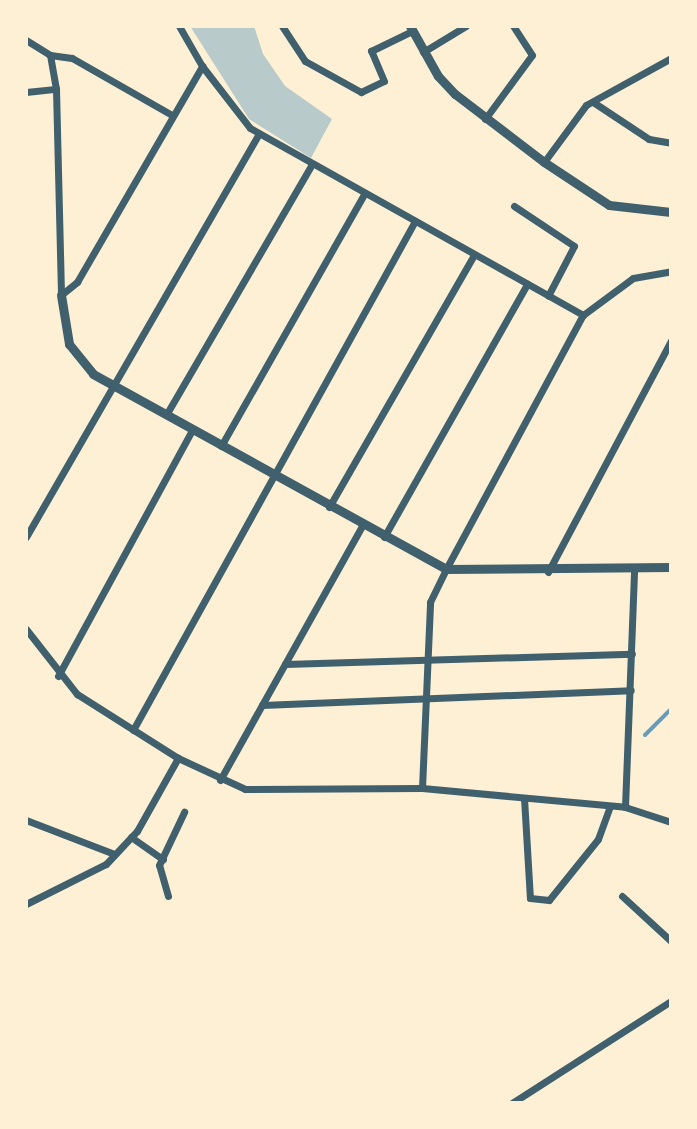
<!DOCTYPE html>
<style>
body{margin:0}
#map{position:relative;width:697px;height:1129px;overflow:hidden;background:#fdf0d5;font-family:"Sofia Sans Condensed",sans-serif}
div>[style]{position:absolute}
.green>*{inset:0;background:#b9caca}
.stream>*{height:4px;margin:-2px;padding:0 2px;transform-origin:2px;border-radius:2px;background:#669bbc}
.minor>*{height:7px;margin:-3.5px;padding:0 3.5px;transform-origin:3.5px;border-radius:3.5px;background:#3f606c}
.tertiary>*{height:9px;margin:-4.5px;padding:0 4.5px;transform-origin:4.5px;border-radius:4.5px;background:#3f606c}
span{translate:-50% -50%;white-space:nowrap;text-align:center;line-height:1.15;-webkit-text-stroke:8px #fdf0d5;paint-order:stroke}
.frame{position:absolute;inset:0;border:28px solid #fdf0d5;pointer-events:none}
</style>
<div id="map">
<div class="green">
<div style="clip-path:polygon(190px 26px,254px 26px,263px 54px,285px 86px,332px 119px,311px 158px,249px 119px)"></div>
</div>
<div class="stream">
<div style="left:645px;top:735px;width:37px;rotate:-45deg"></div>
</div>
<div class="minor">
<div style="left:179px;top:26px;width:46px;rotate:60.1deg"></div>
<div style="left:202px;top:66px;width:78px;rotate:52.3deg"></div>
<div style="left:250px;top:128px;width:382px;rotate:29.3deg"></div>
<div style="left:282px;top:26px;width:42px;rotate:56.7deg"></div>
<div style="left:305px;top:61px;width:64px;rotate:29deg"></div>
<div style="left:361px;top:92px;width:25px;rotate:-26deg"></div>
<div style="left:384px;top:81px;width:33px;rotate:-113deg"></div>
<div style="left:371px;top:51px;width:46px;rotate:-26deg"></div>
<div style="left:26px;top:40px;width:28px;rotate:32deg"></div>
<div style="left:50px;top:55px;width:35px;rotate:80deg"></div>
<div style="left:56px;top:89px;width:206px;rotate:88.6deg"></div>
<div style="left:61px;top:295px;width:21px;rotate:-39deg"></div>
<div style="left:77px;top:282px;width:250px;rotate:-59.9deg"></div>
<div style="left:423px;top:52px;width:50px;rotate:-31.2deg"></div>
<div style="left:50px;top:55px;width:22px;rotate:8deg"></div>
<div style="left:72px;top:58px;width:115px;rotate:29.7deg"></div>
<div style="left:26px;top:92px;width:30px;rotate:-6deg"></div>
<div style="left:593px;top:102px;width:67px;rotate:33.5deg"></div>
<div style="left:649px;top:139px;width:22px;rotate:10deg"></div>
<div style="left:485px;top:119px;width:79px;rotate:-53.7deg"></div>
<div style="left:532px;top:55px;width:35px;rotate:-123deg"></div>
<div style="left:544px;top:162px;width:71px;rotate:-53.6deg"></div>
<div style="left:586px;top:105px;width:97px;rotate:-28.9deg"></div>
<div style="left:514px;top:206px;width:72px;rotate:33.7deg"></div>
<div style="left:574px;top:246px;width:56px;rotate:117.5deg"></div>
<div style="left:166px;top:415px;width:290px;rotate:-59.8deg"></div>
<div style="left:221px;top:446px;width:291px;rotate:-60.4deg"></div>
<div style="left:329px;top:507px;width:291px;rotate:-60.1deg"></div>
<div style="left:26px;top:537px;width:466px;rotate:-60deg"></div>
<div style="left:384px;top:537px;width:291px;rotate:-60.5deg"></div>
<div style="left:548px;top:572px;width:262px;rotate:-62deg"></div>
<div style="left:26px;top:629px;width:83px;rotate:51.9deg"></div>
<div style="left:77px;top:694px;width:120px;rotate:32.4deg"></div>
<div style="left:178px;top:758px;width:74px;rotate:24.8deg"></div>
<div style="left:245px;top:789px;width:177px;rotate:-0.3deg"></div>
<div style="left:422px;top:788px;width:204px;rotate:5.3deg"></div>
<div style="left:625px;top:807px;width:48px;rotate:18.1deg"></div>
<div style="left:285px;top:664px;width:347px;rotate:-1.7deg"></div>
<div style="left:58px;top:676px;width:280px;rotate:-61.4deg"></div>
<div style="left:262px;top:705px;width:369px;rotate:-2.3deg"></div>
<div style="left:133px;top:730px;width:582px;rotate:-61.01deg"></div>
<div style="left:220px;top:780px;width:291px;rotate:-60.8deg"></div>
<div style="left:422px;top:788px;width:186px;rotate:-87.5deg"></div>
<div style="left:430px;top:602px;width:37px;rotate:-64deg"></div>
<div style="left:446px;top:569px;width:289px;rotate:-61.7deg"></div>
<div style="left:583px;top:315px;width:62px;rotate:-36.5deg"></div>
<div style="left:633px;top:278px;width:39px;rotate:-10deg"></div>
<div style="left:524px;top:798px;width:100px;rotate:86.6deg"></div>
<div style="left:530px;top:898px;width:19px;rotate:6deg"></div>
<div style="left:549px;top:900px;width:78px;rotate:-51.2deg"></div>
<div style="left:598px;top:839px;width:35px;rotate:-70deg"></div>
<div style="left:625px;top:807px;width:238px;rotate:-87.8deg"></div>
<div style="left:26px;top:820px;width:94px;rotate:21.1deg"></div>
<div style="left:131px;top:837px;width:39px;rotate:35deg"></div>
<div style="left:168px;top:896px;width:32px;rotate:-106deg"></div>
<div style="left:159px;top:865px;width:59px;rotate:-64.7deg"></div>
<div style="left:622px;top:896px;width:67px;rotate:42.6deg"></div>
<div style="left:26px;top:904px;width:89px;rotate:-26.6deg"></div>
<div style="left:106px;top:864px;width:45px;rotate:-46.8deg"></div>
<div style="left:137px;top:831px;width:84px;rotate:-60.7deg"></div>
<div style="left:512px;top:1103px;width:189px;rotate:-32.7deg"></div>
</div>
<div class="tertiary">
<div style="left:410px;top:26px;width:57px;rotate:60.8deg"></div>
<div style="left:438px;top:76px;width:25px;rotate:47deg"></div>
<div style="left:455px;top:94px;width:112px;rotate:37.4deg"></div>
<div style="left:544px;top:162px;width:78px;rotate:33.5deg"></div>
<div style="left:609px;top:205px;width:62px;rotate:6.4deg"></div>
<div style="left:61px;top:295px;width:50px;rotate:80.7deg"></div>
<div style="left:69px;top:344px;width:38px;rotate:51deg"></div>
<div style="left:93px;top:374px;width:403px;rotate:28.9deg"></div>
<div style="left:446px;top:569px;width:225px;rotate:-0.5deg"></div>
</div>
<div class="frame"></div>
</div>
